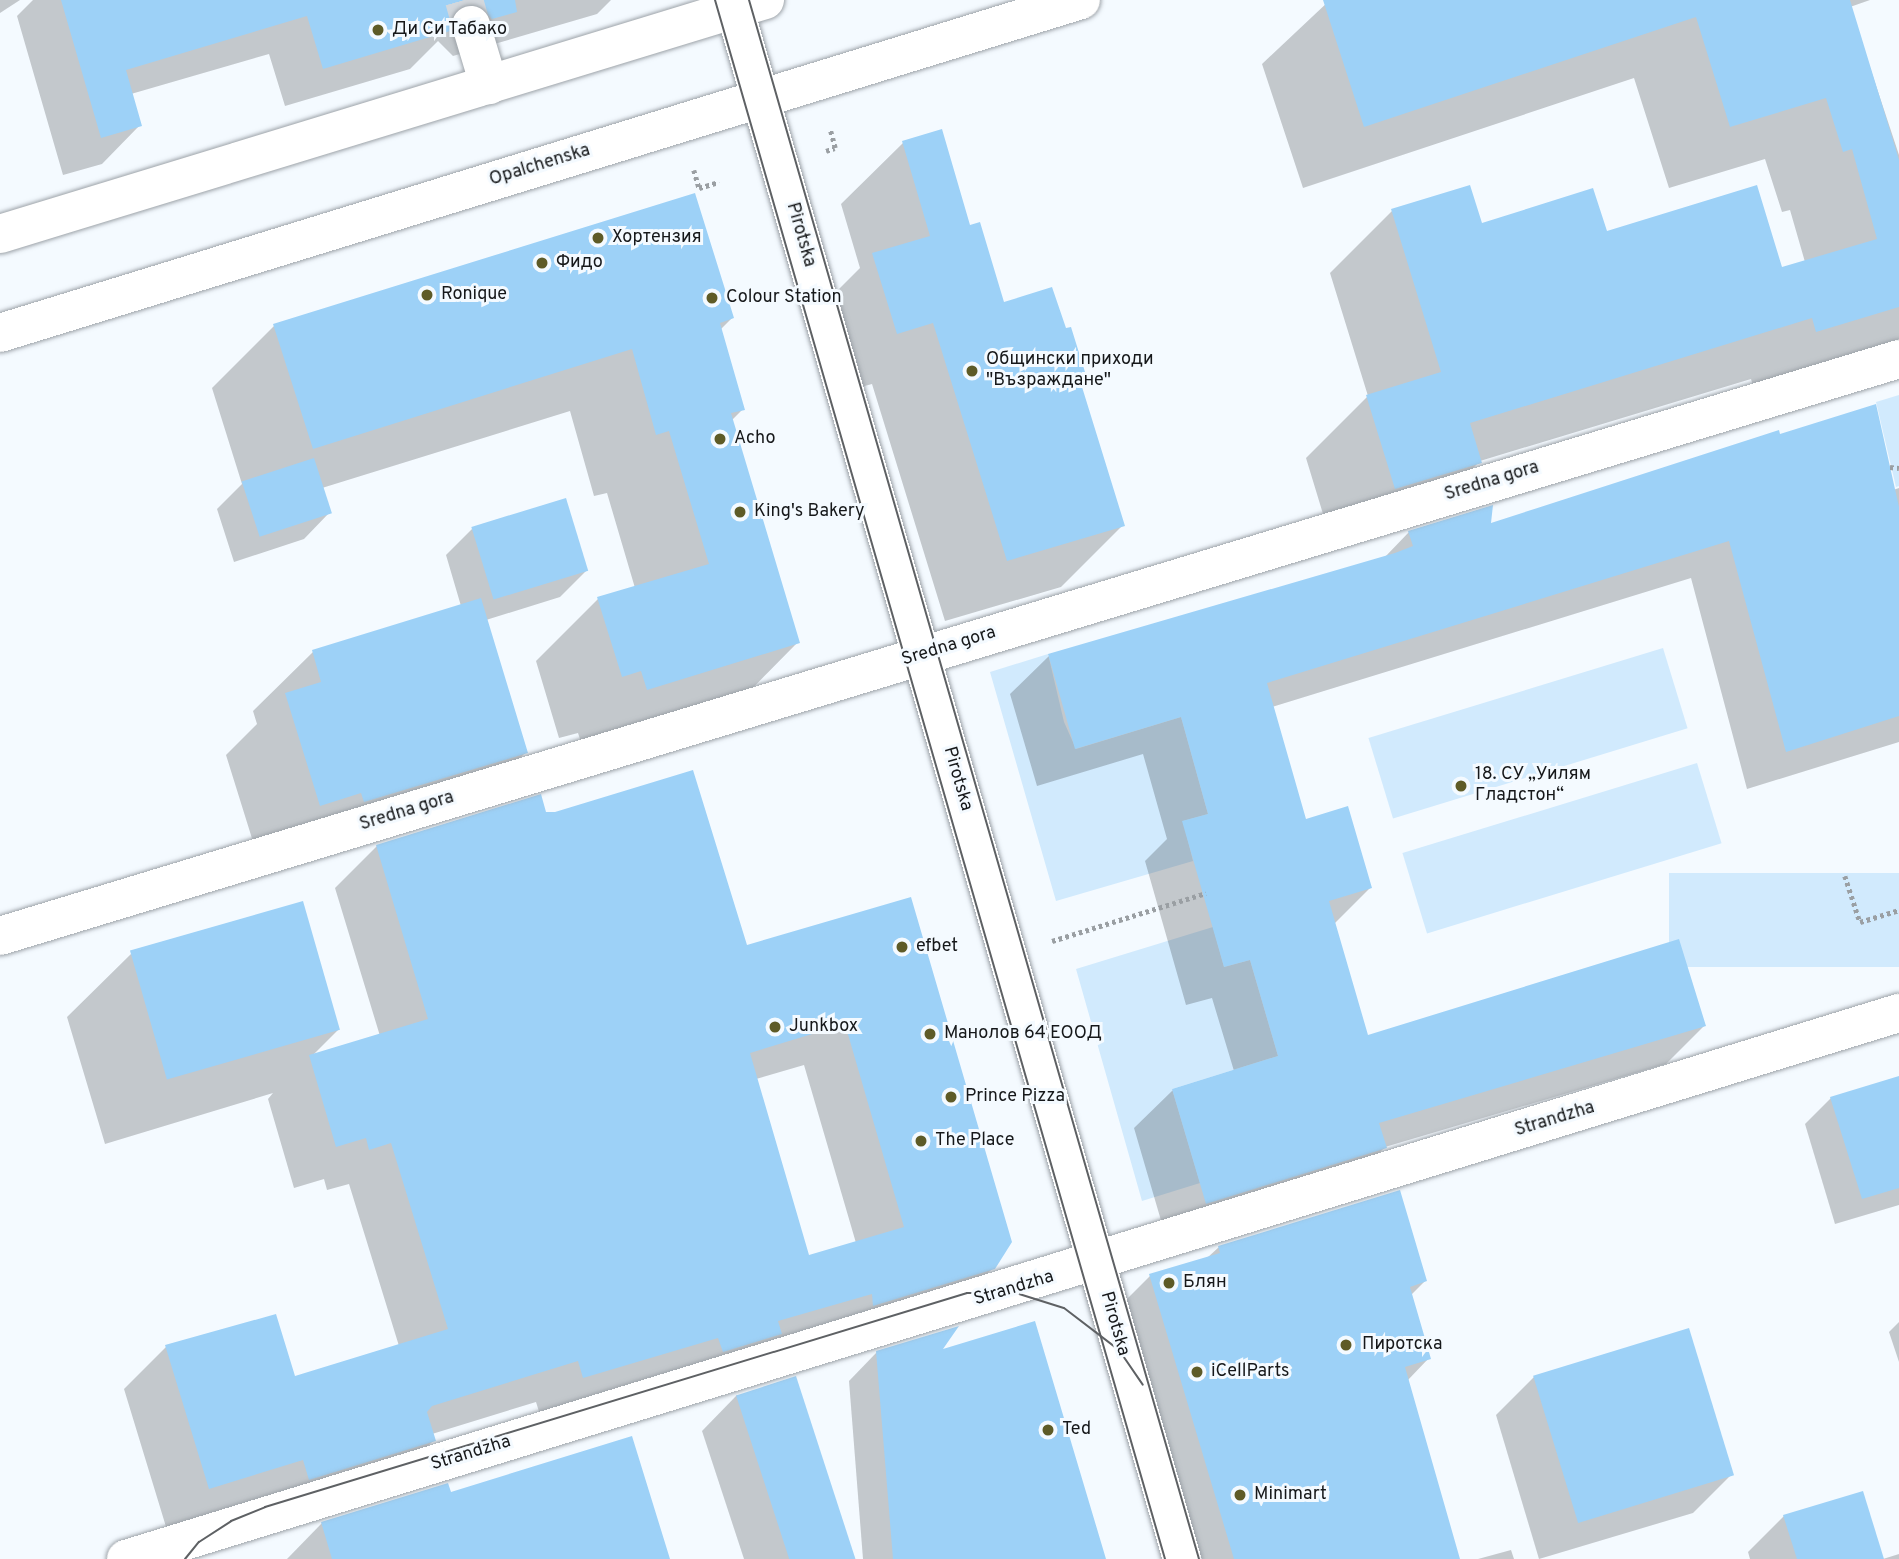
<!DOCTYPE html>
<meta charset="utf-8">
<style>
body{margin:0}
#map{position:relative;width:1899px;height:1559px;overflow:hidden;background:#f4faff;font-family:Overpass,sans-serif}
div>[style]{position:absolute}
.green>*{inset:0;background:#d1eafd;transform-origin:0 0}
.shadow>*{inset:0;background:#0003}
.building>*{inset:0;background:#9dd1f7;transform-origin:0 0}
.minor-tunnel>*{height:38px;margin-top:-19px;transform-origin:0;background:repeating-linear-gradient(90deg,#d3d8dd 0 38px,transparent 0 57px)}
.path>*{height:4.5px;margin-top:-2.25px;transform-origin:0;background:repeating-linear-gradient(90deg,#9a9fa3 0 3.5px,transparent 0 7px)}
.roads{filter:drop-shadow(0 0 2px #9da3a9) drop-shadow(0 0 2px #9da3a9)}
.minor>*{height:38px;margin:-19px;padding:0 19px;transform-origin:19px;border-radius:19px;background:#fff}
.major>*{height:38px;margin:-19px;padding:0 19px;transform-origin:19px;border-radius:19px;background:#fff}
.tram>*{height:2px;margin:-1px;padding:0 1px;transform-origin:1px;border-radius:1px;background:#5e6164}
.dots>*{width:19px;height:19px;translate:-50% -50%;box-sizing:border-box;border:4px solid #f4faff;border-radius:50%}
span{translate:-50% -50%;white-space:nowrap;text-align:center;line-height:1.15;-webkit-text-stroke:6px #f4faff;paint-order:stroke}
.poi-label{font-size:18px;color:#16181a}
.left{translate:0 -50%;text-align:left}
.street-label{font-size:18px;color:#16181a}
</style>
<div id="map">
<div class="green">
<div style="clip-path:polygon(1899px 395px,1899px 486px,1896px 487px,1876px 402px)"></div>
<div style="left:1663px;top:648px;width:84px;height:308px;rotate:73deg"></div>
<div style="clip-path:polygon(1048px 654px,1064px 722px,1076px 749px,1181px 717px,1208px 814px,1183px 821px,1193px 861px,1056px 901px,990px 672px)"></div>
<div style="left:1697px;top:763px;width:84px;height:308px;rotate:73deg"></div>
<div style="left:1899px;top:873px;width:94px;height:230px;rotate:90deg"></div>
<div style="clip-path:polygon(1213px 927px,1224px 967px,1250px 960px,1278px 1056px,1172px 1089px,1200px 1183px,1142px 1201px,1076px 969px)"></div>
</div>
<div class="shadow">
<div style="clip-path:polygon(0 0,20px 0,0 13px)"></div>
<div style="clip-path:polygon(33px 0,611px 0,597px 14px,453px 56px,438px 41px,410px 69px,285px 106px,269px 54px,131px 94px,140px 125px,102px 164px,63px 175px,17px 16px)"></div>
<div style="clip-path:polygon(1330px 0,1870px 0,1850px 7px,1899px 155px,1899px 345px,1755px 392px,1751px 379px,1480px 461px,1418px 524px,1334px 550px,1306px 458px,1368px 396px,1330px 273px,1392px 211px,1481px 226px,1606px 233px,1781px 269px,1805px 262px,1790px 210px,1782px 212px,1765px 159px,1669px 188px,1634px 78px,1303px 188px,1262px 64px)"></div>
<div style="clip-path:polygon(903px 143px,969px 227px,1003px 304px,1083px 371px,1077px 377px,1123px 525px,1061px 587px,945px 621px,872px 384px,835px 394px,812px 316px,860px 268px,841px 204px)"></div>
<div style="clip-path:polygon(732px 318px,720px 330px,743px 409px,731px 421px,798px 642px,736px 705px,584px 751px,578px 733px,559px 738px,536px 661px,598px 599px,635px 588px,607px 493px,594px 496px,570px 411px,322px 488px,330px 512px,304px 539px,234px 562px,217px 509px,242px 484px,212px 388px,274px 326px)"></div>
<div style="clip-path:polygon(1779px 436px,1893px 490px,1899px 488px,1899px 742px,1747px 789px,1691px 578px,1272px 707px,1305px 821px,1370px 888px,1334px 924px,1366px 1037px,1705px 1025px,1666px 1064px,1385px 1147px,1347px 1186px,1167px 1241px,1134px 1128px,1173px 1090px,1234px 1071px,1212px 998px,1186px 1005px,1145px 861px,1167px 839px,1143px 754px,1037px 786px,1010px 694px,1049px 656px,1384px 558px,1409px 532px,1489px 526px)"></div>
<div style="clip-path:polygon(472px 529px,586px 571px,560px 597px,486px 620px,526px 752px,467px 812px,260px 864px,226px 755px,257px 724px,253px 711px,313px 652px,461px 606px,446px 555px)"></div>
<div style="clip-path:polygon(evenodd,545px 814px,746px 947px,909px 900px,994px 1267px,951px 1310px,541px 1418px,536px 1402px,432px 1434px,434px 1440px,392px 1482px,167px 1530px,124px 1389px,166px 1347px,294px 1378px,399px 1346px,349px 1184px,327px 1190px,324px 1179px,294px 1188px,268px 1099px,273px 1093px,105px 1144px,67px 1017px,131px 954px,339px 1029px,312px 1056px,380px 1036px,335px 888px,377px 846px,545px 814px,804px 1065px,856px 1243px,807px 1257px,756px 1079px,804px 1065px)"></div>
<div style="clip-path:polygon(1899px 1078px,1899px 1205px,1835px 1224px,1805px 1124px,1831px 1098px)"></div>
<div style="clip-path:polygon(1219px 1247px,1425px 1281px,1411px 1295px,1429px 1358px,1407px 1381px,1458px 1559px,1168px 1559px,1100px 1326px,1150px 1276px,1207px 1258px)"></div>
<div style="clip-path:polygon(1899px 1322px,1899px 1362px,1889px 1332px)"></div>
<div style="clip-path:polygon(877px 1352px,939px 1352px,1104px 1559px,863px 1559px,849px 1381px)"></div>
<div style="clip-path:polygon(1534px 1377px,1731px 1475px,1693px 1513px,1539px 1559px,1496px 1415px)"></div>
<div style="clip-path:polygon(737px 1395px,854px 1559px,744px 1559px,702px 1431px)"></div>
<div style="clip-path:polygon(450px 1494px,663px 1559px,287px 1559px,322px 1523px)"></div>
<div style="clip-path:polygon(1784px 1516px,1882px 1559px,1750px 1559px,1748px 1552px)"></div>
<div style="clip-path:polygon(1511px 1550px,1514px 1559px,1478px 1559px)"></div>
<div style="clip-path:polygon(1899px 1554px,1899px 1559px,1883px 1559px)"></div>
</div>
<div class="building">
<div style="clip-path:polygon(61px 0,515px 0,517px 12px,492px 19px,477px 4px,464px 4px,450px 19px,450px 31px,323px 69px,307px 16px,126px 70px,142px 126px,101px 138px)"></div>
<div style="clip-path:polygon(1323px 0,1850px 0,1899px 160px,1899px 307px,1816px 332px,1812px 318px,1470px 423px,1482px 463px,1395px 489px,1366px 395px,1441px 372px,1391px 209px,1470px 185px,1482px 223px,1593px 188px,1607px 231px,1757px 185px,1782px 267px,1877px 239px,1852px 149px,1843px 152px,1826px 98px,1730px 127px,1696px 17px,1364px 127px)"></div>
<div style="clip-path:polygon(942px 129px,970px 225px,980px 222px,1004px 302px,1052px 287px,1066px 328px,1071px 327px,1085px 372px,1078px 374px,1125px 526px,1007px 561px,933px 323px,897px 334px,872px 253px,930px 236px,902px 141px)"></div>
<div style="clip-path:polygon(695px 193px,734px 318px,720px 323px,745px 410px,731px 413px,800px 643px,647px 690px,641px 671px,622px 677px,597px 597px,709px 564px,669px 431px,656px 435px,632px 349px,313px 449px,273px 324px)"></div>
<div style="clip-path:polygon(1876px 404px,1899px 507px,1899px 716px,1786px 752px,1729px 541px,1267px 683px,1306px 819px,1348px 806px,1372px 888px,1329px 901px,1368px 1035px,1679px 939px,1706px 1026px,1379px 1123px,1387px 1148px,1206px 1204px,1172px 1089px,1278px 1056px,1250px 960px,1224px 967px,1182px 821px,1208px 814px,1181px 717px,1075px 749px,1048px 654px,1395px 553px,1413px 546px,1408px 531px,1493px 505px,1491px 523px,1779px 430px,1780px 434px)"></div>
<div style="left:314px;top:458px;width:58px;height:76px;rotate:72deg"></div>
<div style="left:566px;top:498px;width:76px;height:99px;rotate:73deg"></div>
<div style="clip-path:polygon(481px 598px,528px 753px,364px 802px,361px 793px,320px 806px,285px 693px,321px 682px,312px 650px)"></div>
<div style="clip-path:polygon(evenodd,693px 770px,747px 945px,911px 897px,1012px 1242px,995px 1269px,873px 1306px,872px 1294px,778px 1321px,782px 1334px,723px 1352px,718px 1338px,583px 1378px,578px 1361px,432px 1406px,427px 1412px,436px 1441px,309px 1480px,303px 1460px,209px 1489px,165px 1345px,276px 1314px,295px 1376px,448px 1329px,391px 1143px,369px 1150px,366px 1138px,336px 1147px,309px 1055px,428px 1019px,376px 845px,541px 794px,546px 812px,555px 812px,693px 770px,845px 1024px,904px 1227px,809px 1255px,750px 1053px,845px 1024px)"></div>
<div style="left:303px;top:901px;width:134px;height:180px;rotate:74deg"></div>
<div style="clip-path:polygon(1899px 1076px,1899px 1188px,1862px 1199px,1830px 1097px)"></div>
<div style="clip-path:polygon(1400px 1190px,1427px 1281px,1410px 1287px,1431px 1359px,1405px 1367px,1460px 1559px,1234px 1559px,1149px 1274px,1220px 1253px,1218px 1246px)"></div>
<div style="clip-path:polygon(1035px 1321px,1106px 1559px,893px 1559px,876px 1351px,959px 1326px,943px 1349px)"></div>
<div style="left:1689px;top:1328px;width:154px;height:163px;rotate:73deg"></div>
<div style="left:796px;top:1376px;width:193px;height:63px;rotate:72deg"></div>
<div style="clip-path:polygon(632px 1436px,670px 1559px,332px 1559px,321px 1522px,448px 1483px,451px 1492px)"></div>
<div style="clip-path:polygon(1863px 1491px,1884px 1559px,1797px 1559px,1783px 1515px)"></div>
</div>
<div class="minor-tunnel">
<div style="left:464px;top:0;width:26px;rotate:74deg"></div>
</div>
<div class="path">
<div style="left:826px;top:151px;width:9px;rotate:-18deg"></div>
<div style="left:835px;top:148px;width:20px;rotate:-105deg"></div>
<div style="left:694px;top:170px;width:19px;rotate:74deg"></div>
<div style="left:699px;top:188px;width:21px;rotate:-17deg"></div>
<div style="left:1890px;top:467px;width:9px;rotate:6deg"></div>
<div style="left:1845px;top:876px;width:48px;rotate:71.9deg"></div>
<div style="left:1860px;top:922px;width:41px;rotate:-17.1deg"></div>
<div style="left:1052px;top:941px;width:161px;rotate:-17.3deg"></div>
</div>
<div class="roads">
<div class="minor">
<div style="left:732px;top:0;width:1623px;rotate:73.9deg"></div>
<div style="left:471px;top:25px;width:63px;rotate:73.3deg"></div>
<div style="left:0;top:936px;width:1985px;rotate:-16.9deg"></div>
<div style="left:126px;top:1559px;width:1855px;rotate:-17.12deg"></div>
</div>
<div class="major">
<div style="left:0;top:234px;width:800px;rotate:-17.01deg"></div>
<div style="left:0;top:333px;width:1131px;rotate:-17.12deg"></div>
</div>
</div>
<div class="tram">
<div style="left:715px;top:0;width:1623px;rotate:73.9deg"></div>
<div style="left:749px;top:0;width:1623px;rotate:73.9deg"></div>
<div style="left:185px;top:1559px;width:22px;rotate:-51deg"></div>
<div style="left:199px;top:1542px;width:38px;rotate:-33deg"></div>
<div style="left:231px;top:1521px;width:37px;rotate:-22deg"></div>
<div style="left:265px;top:1507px;width:734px;rotate:-16.95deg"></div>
<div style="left:967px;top:1293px;width:49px"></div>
<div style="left:1016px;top:1293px;width:50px;rotate:17.4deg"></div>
<div style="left:1064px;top:1308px;width:69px;rotate:37.4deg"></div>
<div style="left:1119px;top:1350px;width:42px;rotate:55.6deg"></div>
</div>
<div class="dots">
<div style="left:378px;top:30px;background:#5e5b27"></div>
<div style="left:598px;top:238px;background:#5e5b27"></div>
<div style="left:542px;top:263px;background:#5e5b27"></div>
<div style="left:427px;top:295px;background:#5e5b27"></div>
<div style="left:712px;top:298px;background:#5e5b27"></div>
<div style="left:972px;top:371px;background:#5e5b27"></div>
<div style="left:720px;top:439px;background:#5e5b27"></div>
<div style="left:740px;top:512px;background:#5e5b27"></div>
<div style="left:1461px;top:786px;background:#5e5b27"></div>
<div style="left:902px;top:947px;background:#5e5b27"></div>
<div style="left:775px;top:1027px;background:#5e5b27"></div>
<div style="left:930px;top:1034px;background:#5e5b27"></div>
<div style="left:951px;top:1097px;background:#5e5b27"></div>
<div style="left:921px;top:1141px;background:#5e5b27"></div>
<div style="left:1169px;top:1283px;background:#5e5b27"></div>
<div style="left:1346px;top:1345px;background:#5e5b27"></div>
<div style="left:1197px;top:1372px;background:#5e5b27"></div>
<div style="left:1048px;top:1430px;background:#5e5b27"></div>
<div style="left:1240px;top:1495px;background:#5e5b27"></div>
</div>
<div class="poi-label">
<span class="left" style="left:392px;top:30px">Ди Си Табако</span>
<span class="left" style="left:612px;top:238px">Хортензия</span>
<span class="left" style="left:556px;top:263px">Фидо</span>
<span class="left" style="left:441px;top:295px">Ronique</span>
<span class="left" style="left:726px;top:298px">Colour Station</span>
<span class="left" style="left:986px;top:371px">Общински приходи<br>"Възраждане"</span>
<span class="left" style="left:734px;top:439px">Acho</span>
<span class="left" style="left:754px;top:512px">King's Bakery</span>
<span class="left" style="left:1475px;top:786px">18. СУ „Уилям<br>Гладстон“</span>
<span class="left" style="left:916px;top:947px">efbet</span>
<span class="left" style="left:789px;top:1027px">Junkbox</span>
<span class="left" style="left:944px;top:1034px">Манолов 64 ЕООД</span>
<span class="left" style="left:965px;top:1097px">Prince Pizza</span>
<span class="left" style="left:935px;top:1141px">The Place</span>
<span class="left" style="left:1183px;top:1283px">Блян</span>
<span class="left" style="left:1362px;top:1345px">Пиротска</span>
<span class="left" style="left:1211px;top:1372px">iCellParts</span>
<span class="left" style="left:1062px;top:1430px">Ted</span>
<span class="left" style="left:1254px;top:1495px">Minimart</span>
</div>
<div class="street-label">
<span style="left:540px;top:166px;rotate:-17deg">Opalchenska</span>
<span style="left:800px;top:235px;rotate:74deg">Pirotska</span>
<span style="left:1492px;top:482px;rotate:-17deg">Sredna gora</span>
<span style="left:949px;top:647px;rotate:-17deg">Sredna gora</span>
<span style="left:957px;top:779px;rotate:74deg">Pirotska</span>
<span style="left:407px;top:812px;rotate:-17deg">Sredna gora</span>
<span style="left:1555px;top:1120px;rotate:-17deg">Strandzha</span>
<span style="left:1014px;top:1289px;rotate:-17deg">Strandzha</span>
<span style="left:1114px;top:1324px;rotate:74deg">Pirotska</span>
<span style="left:471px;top:1454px;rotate:-17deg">Strandzha</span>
</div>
</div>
